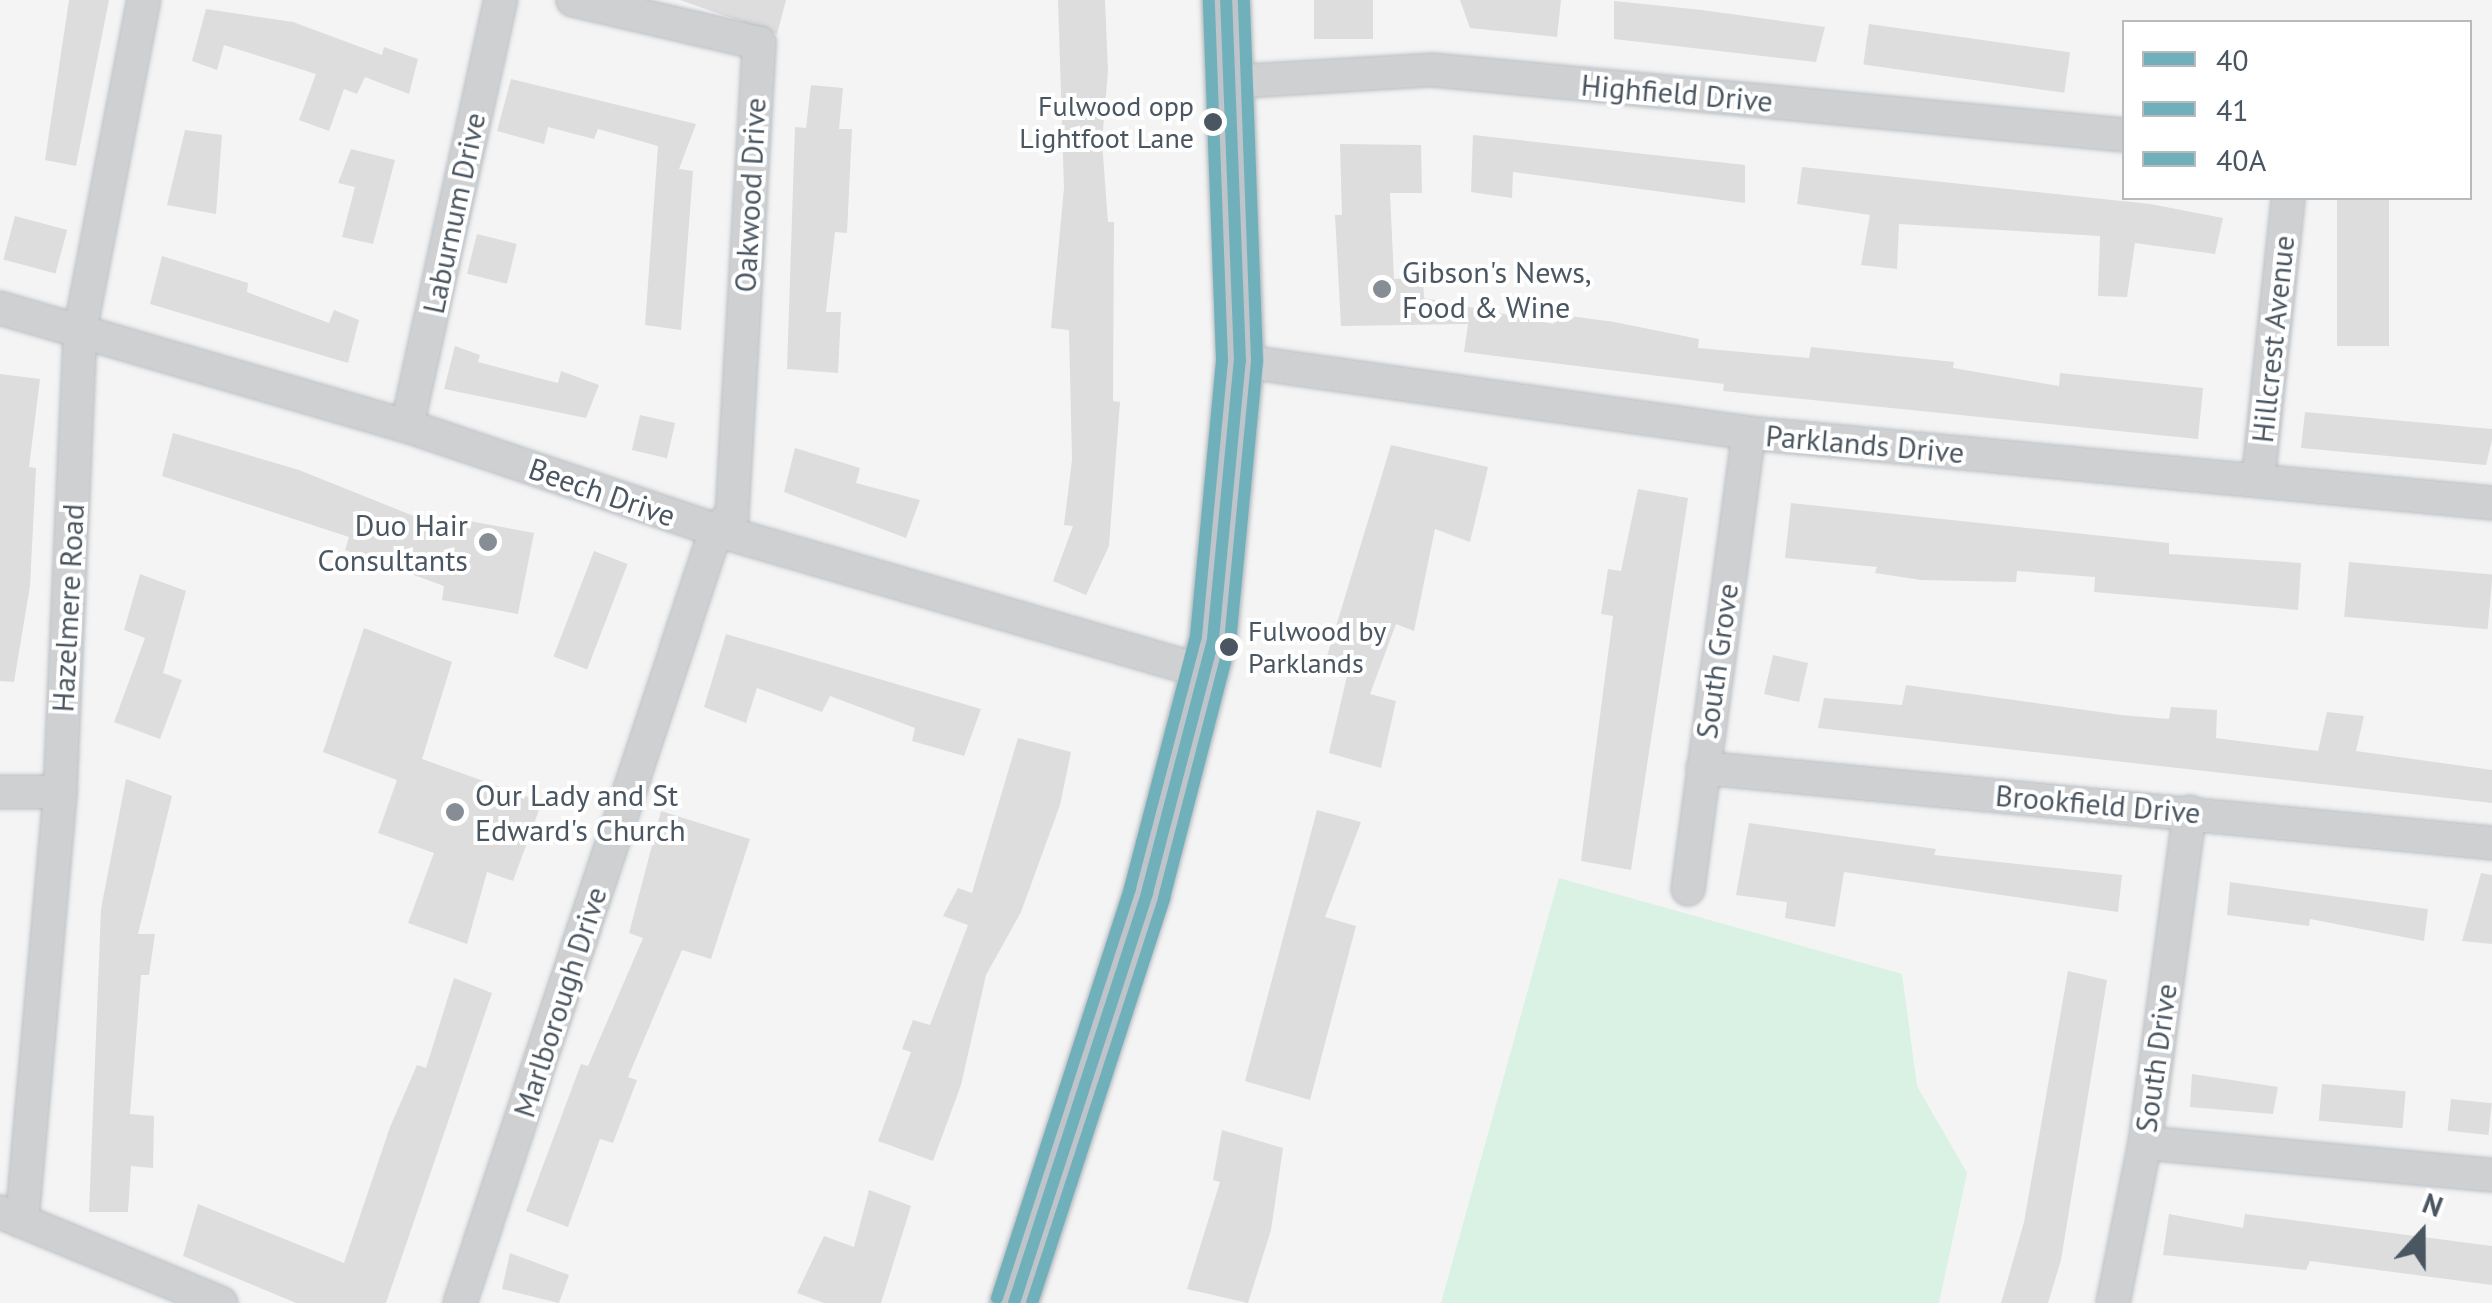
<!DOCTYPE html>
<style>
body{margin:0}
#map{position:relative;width:2492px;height:1303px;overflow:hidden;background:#f4f4f4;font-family:"PT Sans",sans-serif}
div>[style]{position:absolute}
.green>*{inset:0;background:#d9f2e3}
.building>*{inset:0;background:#ddddde;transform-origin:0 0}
.roads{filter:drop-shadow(0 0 2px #b9bec3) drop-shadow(0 0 2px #b9bec3)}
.minor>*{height:32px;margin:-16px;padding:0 16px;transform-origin:16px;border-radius:16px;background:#ced0d2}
.highway>*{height:48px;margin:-24px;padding:0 24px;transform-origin:24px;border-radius:24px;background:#bec4c9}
.bus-1>*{height:12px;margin:-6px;padding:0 6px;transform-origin:6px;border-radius:6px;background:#6fb0bb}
.bus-2>*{height:12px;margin:-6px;padding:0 6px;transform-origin:6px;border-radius:6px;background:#6fb0bb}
.bus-3>*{height:12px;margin:-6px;padding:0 6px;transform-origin:6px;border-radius:6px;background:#6fb0bb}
.dots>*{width:28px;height:28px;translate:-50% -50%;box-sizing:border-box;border:5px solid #fff;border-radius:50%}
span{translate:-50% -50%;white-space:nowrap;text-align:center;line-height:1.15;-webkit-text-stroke:8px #fff;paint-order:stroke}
.bus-label{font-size:28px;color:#4a5661}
.right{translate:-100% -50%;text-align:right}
.left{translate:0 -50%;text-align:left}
.street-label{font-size:30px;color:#4a5661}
.poi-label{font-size:30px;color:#4a5661}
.legend{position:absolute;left:2122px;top:20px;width:350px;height:180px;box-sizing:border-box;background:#fff;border:2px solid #b7bbc0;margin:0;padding:12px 18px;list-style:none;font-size:30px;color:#4a5661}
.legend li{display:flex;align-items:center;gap:20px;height:50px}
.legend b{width:50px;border:2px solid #b7bbc0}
.north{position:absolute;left:2372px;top:1183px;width:100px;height:100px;-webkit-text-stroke:8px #fff;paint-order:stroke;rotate:21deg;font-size:28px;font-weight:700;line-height:40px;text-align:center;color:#4a5661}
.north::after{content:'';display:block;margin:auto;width:35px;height:45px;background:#4a5661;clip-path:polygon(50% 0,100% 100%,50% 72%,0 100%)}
</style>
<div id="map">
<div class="green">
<div style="clip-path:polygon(1559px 878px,1902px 974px,1917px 1086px,1967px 1173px,1939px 1303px,1441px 1303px)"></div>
</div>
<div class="building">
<div style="clip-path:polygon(69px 0,109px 0,76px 166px,45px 160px)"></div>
<div style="clip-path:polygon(680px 0,786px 0,777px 34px)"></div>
<div style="clip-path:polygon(1058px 0,1105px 0,1108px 71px,1102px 142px,1108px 222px,1114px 222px,1113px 401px,1120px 402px,1109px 546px,1086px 595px,1053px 581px,1073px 526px,1064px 525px,1072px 460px,1069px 330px,1051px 328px,1064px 188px)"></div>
<div style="left:1314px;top:0;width:59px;height:39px"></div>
<div style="clip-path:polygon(1460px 0,1561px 0,1557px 37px,1470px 28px)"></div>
<div style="clip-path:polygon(1614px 1px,1702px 10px,1825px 27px,1816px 62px,1614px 39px)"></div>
<div style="clip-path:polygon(206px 9px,293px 22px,382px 55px,384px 47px,418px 59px,409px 94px,365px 77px,357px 94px,344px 89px,329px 131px,299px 120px,316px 74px,224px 45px,217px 70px,192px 61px)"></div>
<div style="left:1869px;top:24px;width:203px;height:41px;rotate:8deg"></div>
<div style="clip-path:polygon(511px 79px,696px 124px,679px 169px,693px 171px,681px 330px,645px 325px,658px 146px,598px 129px,594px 139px,548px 127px,544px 144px,497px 131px)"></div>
<div style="clip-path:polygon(811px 85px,843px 88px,839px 129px,852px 129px,847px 233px,835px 232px,826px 312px,841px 312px,838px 373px,787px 369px,795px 127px,806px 128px)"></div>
<div style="clip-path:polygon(185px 130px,222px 135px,216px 214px,167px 205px)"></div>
<div style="clip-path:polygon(1473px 135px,1745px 165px,1745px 203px,1513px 172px,1512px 198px,1471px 192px)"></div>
<div style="clip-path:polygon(1340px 144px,1421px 145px,1422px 193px,1390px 193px,1394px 279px,1423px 278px,1424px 298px,1554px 324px,1555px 314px,1614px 322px,1699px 339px,1698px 348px,1809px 358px,1811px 347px,1954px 362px,1953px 368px,2059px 386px,2060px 373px,2203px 388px,2198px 439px,1723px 391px,1724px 384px,1464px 352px,1468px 324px,1341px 326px,1335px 215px,1342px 215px)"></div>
<div style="clip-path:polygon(351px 149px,395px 160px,373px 244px,342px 237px,355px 187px,338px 183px)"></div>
<div style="clip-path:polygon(1802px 167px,2150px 204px,2223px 218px,2215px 254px,2135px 243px,2127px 297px,2098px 296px,2100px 236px,1899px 224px,1897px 269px,1861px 265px,1870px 215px,1797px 204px)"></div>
<div style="left:2337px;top:198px;width:52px;height:148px"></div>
<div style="left:15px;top:216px;width:54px;height:45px;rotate:15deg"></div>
<div style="left:477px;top:234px;width:41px;height:41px;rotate:14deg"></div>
<div style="clip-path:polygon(162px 256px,248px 283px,247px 292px,329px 323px,334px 310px,359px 320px,348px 363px,150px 304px)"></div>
<div style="clip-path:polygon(455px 346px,480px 355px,478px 362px,558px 383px,561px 371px,599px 385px,586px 418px,444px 389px)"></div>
<div style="clip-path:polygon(0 374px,40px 379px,29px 467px,36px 468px,30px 586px,14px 682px,0 681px)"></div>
<div style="clip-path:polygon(2305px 412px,2492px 429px,2492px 440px,2486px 465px,2301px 448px)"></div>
<div style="left:640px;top:415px;width:36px;height:36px;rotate:13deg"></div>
<div style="clip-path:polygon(173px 433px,299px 470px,451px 531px,453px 518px,534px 533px,518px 614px,442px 600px,444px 586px,345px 550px,349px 537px,162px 476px)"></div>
<div style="clip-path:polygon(1391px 445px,1488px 467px,1470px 542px,1435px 529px,1414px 631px,1396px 624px,1370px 694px,1396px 701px,1381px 768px,1329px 753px,1350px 663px,1327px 656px)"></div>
<div style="clip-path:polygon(795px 448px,860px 468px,856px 483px,920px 500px,906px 538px,784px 492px)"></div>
<div style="clip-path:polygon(1638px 489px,1688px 498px,1631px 870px,1581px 861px,1613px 616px,1601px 614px,1608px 569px,1621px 571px)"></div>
<div style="clip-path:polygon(1791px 503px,2169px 543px,2169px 554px,2301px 563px,2298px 610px,2094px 592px,2095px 577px,2017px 571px,2016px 582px,1921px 580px,1875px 573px,1877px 567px,1785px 558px)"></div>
<div style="left:594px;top:551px;width:36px;height:113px;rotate:21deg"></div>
<div style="left:2349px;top:562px;width:144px;height:55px;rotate:5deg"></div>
<div style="clip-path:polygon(140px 574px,186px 591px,163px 673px,182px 680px,160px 739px,114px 722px,145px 638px,124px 630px)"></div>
<div style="clip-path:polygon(364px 628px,452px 662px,422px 759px,542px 802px,513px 881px,487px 872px,467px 944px,408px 923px,434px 853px,378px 833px,397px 780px,323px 752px)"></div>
<div style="clip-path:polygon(726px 634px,981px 709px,964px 756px,912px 741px,915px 728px,830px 696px,822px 712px,757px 688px,746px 723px,704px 707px)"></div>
<div style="left:1773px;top:655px;width:36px;height:40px;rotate:13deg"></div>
<div style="clip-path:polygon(1906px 685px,2121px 715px,2169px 719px,2171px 707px,2217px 710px,2216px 738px,2318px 751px,2327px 712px,2364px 716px,2356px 751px,2492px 770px,2492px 803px,1818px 728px,1824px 698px,1902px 705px)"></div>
<div style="clip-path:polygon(1018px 738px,1071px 752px,1060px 805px,1021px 912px,986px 975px,961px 1085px,933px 1161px,878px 1141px,911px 1052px,902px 1049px,913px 1020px,930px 1025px,968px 925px,943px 916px,958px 888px,972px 893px)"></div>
<div style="clip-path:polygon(126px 779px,172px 796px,138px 934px,155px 934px,149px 975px,141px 975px,130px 1114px,154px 1116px,153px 1168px,131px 1166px,128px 1212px,89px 1212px,101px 909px)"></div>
<div style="clip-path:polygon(1317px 810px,1361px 822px,1325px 917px,1356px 926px,1310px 1100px,1245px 1081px)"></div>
<div style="clip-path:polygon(661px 811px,750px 839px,711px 959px,682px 950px,628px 1077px,637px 1080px,613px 1143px,600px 1139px,568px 1227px,526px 1211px,581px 1064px,588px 1066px,643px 938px,629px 933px)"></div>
<div style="clip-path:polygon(1749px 823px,1936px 849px,1934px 855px,2122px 875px,2118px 912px,1844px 872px,1835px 927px,1785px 918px,1787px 902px,1736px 895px)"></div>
<div style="clip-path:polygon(2481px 873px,2492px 875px,2492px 944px,2462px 941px)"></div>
<div style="clip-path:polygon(2230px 882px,2428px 909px,2424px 941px,2310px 919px,2309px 926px,2227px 915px)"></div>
<div style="clip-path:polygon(2068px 971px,2107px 980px,2061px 1260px,2048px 1303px,2001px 1303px,2024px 1222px)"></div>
<div style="clip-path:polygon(454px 978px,492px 993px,386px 1303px,296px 1303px,183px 1256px,198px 1204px,344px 1263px,390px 1127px,417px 1065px,426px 1068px)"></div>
<div style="clip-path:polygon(2192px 1074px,2278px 1087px,2273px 1114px,2190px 1107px)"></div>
<div style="left:2322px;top:1084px;width:84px;height:37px;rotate:5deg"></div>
<div style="left:2451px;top:1099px;width:41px;height:32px;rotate:6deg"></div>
<div style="clip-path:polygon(1222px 1130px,1283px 1148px,1271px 1230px,1248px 1303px,1187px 1289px,1220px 1182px,1213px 1180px)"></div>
<div style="clip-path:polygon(869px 1190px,911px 1206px,881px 1303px,824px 1303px,797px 1293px,824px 1236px,854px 1247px)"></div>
<div style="clip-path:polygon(2169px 1214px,2243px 1228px,2245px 1214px,2492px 1246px,2492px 1285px,2310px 1261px,2306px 1270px,2163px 1255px)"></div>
<div style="clip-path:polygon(510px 1253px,569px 1275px,559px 1303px,502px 1289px)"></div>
</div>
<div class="roads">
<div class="minor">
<div style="left:1229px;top:82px;width:204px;rotate:-3.4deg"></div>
<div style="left:1433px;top:70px;width:694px;rotate:5.37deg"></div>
<div style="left:0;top:308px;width:424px;rotate:16.2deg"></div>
<div style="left:407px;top:426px;width:326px;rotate:18.6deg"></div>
<div style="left:716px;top:530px;width:509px;rotate:16.19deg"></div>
<div style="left:1240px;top:361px;width:514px;rotate:8.05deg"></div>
<div style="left:1749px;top:433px;width:746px;rotate:5.38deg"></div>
<div style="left:407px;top:426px;width:436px;rotate:-77.6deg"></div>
<div style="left:2258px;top:481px;width:285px;rotate:-83.9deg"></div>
<div style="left:1703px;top:768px;width:793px;rotate:5.43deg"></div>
<div style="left:0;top:792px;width:60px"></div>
<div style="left:1688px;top:889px;width:460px;rotate:-82.4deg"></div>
<div style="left:2145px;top:1143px;width:348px;rotate:5.3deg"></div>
<div style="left:0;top:1212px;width:239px;rotate:22.4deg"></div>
<div style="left:22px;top:1221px;width:431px;rotate:-84.9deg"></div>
<div style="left:60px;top:792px;width:461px;rotate:-87.5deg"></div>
<div style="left:80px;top:331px;width:337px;rotate:-79.1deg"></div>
<div style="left:460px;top:1303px;width:814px;rotate:-71.68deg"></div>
<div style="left:716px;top:530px;width:22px;rotate:-43deg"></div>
<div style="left:732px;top:515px;width:473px;rotate:-86.7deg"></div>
<div style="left:759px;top:43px;width:191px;rotate:-167deg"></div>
<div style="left:2113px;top:1303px;width:163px;rotate:-78.7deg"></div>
<div style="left:2145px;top:1143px;width:334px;rotate:-82.3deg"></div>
</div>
<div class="highway">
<div style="left:1014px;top:1303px;width:431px;rotate:-72deg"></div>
<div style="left:1147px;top:893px;width:262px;rotate:-75.4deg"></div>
<div style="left:1213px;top:639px;width:279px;rotate:-84.5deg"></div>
<div style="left:1240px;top:361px;width:361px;rotate:-92.2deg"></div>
</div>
</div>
<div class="bus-1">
<div style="left:1014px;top:1303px;width:431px;rotate:-72deg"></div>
<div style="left:1147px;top:893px;width:262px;rotate:-75.4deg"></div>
<div style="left:1213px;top:639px;width:279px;rotate:-84.5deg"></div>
<div style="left:1240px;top:361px;width:361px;rotate:-92.2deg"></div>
</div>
<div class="bus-2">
<div style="left:1032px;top:1303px;width:426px;rotate:-71.9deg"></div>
<div style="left:1164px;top:898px;width:264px;rotate:-75.5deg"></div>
<div style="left:1230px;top:642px;width:283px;rotate:-84.5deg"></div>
<div style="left:1257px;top:360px;width:360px;rotate:-92.1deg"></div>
</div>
<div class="bus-3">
<div style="left:997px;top:1298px;width:431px;rotate:-72deg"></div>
<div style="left:1130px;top:888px;width:260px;rotate:-75.3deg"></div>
<div style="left:1196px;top:636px;width:277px;rotate:-84.6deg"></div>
<div style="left:1222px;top:360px;width:359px;rotate:-92.1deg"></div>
</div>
<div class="dots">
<div style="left:1213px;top:122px;background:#4a5661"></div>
<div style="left:1382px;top:289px;background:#868d94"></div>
<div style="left:488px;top:542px;background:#868d94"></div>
<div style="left:1229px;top:647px;background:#4a5661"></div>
<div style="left:455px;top:812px;background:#868d94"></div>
</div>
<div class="bus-label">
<span class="right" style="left:1194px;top:122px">Fulwood opp<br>Lightfoot Lane</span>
<span class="left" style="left:1248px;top:647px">Fulwood by<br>Parklands</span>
</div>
<div class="street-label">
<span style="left:1677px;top:93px;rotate:5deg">Highfield Drive</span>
<span style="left:750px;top:195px;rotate:-87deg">Oakwood Drive</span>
<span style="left:454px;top:213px;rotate:-78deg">Laburnum Drive</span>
<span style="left:2273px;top:339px;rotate:-84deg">Hillcrest Avenue</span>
<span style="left:1865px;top:444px;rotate:5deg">Parklands Drive</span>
<span style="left:602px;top:492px;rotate:19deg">Beech Drive</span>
<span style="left:68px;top:608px;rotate:-87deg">Hazelmere Road</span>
<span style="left:1717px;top:661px;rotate:-82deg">South Grove</span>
<span style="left:2098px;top:804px;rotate:5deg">Brookfield Drive</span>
<span style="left:560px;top:1002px;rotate:-72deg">Marlborough Drive</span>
<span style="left:2156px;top:1058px;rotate:-82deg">South Drive</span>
</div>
<div class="poi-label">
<span class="left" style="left:1402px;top:289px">Gibson's News,<br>Food &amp; Wine</span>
<span class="right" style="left:468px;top:542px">Duo Hair<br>Consultants</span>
<span class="left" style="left:475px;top:812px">Our Lady and St<br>Edward's Church</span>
</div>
<ul class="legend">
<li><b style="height:12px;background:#6fb0bb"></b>40</li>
<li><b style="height:12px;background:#6fb0bb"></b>41</li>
<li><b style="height:12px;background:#6fb0bb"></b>40A</li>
</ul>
<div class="north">N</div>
</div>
